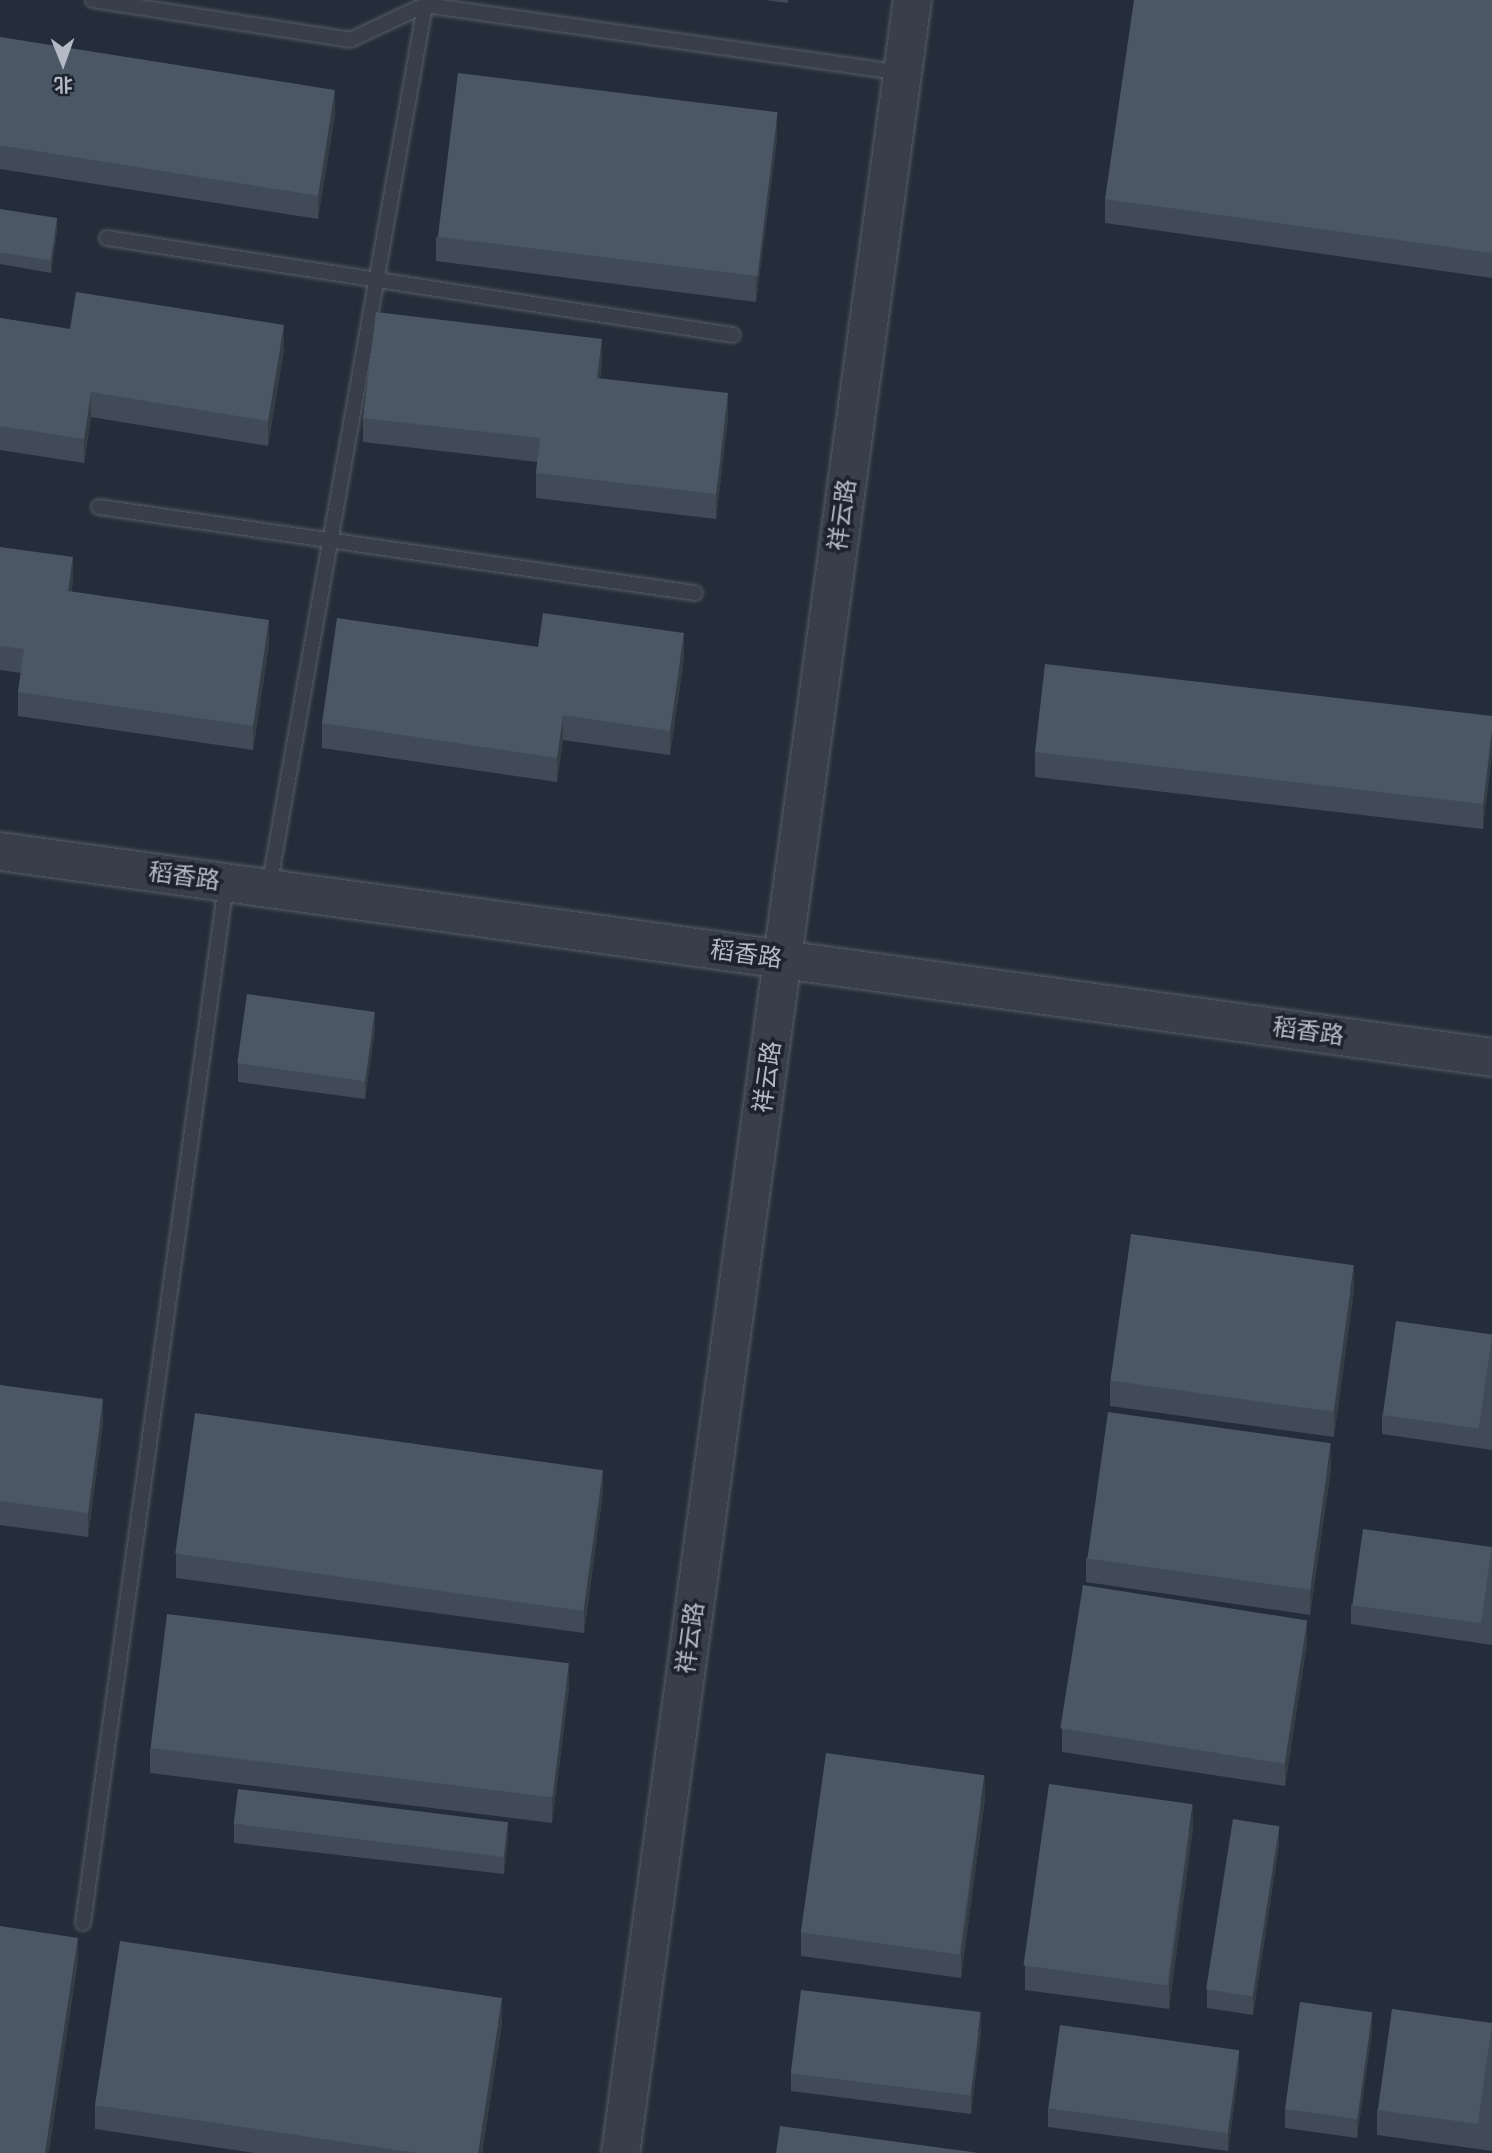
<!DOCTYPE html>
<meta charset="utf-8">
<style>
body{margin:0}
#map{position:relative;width:1492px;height:2153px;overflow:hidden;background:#242d39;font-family:"Fira Sans Condensed","Noto Sans SC",sans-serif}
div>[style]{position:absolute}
.roads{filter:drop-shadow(0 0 2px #565d67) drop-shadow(0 0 2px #565d67)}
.service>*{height:14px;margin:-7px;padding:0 7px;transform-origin:7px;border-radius:7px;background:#383f4a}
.tertiary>*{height:37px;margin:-18.5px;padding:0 18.5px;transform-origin:18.5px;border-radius:18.5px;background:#383f4a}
.wall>*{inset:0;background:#414b57}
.shaded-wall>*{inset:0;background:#353d47}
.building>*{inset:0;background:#4c5765;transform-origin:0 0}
span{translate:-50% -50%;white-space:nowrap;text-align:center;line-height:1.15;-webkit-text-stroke:7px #1d242e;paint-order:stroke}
.street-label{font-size:24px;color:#b3bac5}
.north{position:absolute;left:28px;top:28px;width:70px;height:70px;-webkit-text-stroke:5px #1d242e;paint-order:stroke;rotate:179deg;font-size:19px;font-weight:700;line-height:28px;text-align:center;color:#b3bac5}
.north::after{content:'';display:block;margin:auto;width:24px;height:32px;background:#b3bac5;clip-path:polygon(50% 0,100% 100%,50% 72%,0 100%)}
</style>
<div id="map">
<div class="roads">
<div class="service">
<div style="left:93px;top:0;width:260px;rotate:8.8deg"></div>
<div style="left:350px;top:40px;width:83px;rotate:-25deg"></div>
<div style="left:425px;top:5px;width:481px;rotate:8.1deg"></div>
<div style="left:107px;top:238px;width:633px;rotate:8.81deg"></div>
<div style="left:99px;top:507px;width:602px;rotate:8.21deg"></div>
<div style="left:269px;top:887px;width:901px;rotate:-79.96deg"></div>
<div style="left:83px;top:1923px;width:1049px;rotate:-82.16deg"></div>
</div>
<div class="tertiary">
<div style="left:0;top:851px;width:1506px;rotate:7.86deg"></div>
<div style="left:620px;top:2153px;width:2173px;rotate:-82.28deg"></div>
</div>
</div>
<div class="wall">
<div style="clip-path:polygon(765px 0,788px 0,788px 3px)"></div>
<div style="clip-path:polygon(1492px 0,1492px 278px,1105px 223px,1105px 199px)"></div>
<div style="clip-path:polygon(0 40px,335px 114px,318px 219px,0 169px)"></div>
<div style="clip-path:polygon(777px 139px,756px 302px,436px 261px,436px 237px)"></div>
<div style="clip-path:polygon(0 209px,57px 231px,51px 273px,0 264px)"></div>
<div style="clip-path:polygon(0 318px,70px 329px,284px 350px,268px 446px,91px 417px,84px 463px,0 450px)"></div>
<div style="clip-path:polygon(602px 363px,600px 379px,728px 418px,716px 519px,536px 498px,536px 473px,537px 462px,363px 442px,363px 418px)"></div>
<div style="clip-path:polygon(0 547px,73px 582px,71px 592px,269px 645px,253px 750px,18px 716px,18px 692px,21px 673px,0 670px)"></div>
<div style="clip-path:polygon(538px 647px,684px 658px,670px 755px,563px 740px,557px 782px,322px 748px,322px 723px)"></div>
<div style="clip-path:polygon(1492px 716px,1483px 829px,1035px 777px,1035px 752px)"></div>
<div style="clip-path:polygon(375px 1029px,365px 1099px,238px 1082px,238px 1063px)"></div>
<div style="clip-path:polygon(1354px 1290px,1334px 1437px,1110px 1406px,1110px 1381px)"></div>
<div style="clip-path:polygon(1492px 1335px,1492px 1450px,1382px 1434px,1382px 1415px)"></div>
<div style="clip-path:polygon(0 1385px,103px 1423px,88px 1537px,0 1525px)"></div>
<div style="clip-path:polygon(1331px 1469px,1310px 1615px,1086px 1582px,1086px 1558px)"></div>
<div style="clip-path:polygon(603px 1492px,584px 1633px,176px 1578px,176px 1554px)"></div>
<div style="clip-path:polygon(1492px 1548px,1492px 1645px,1351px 1624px,1351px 1605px)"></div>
<div style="clip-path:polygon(1307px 1643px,1285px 1786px,1062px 1752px,1062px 1728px)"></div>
<div style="clip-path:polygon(569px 1688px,552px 1823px,150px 1773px,150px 1748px)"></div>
<div style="clip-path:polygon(985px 1798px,961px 1978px,801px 1956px,801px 1932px)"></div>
<div style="clip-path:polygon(234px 1824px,508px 1839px,504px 1874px,234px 1843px)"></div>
<div style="clip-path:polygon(1193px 1828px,1169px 2009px,1025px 1990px,1025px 1965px)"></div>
<div style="clip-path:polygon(1279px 1845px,1253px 2015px,1207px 2008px,1207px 1989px)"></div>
<div style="clip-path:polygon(502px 2023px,482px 2153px,254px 2153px,95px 2129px,95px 2105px)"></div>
<div style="clip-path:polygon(1492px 2023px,1492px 2151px,1377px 2135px,1377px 2110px)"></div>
<div style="clip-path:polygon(981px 2031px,971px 2114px,791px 2091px,791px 2073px)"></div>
<div style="clip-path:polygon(1372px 2031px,1357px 2138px,1285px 2128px,1285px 2109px)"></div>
<div style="clip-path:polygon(1239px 2068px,1228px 2151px,1048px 2127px,1048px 2108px)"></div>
</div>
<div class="shaded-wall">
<div style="clip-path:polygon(335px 89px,335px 114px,318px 219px,318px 194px)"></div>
<div style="clip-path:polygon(777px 114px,777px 139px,756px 302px,756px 278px)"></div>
<div style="clip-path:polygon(57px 218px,57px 231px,51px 273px,51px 260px)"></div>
<div style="clip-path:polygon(284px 325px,284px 350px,268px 446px,268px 421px)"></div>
<div style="clip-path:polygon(602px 339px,602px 363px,597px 403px,597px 378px)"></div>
<div style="clip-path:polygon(91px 392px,91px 417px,84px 463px,84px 439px)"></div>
<div style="clip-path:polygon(728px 393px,728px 418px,716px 519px,716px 494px)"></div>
<div style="clip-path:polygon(73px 557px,73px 582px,68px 616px,68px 591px)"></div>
<div style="clip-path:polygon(269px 620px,269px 645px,253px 750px,253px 726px)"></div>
<div style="clip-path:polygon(684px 633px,684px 658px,670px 755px,670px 731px)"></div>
<div style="clip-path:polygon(563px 715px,563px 740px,557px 782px,557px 758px)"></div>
<div style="clip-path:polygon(1492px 731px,1492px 756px,1483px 829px,1483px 804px)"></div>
<div style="clip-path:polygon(375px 1011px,375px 1029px,365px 1099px,365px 1080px)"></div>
<div style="clip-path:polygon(1354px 1265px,1354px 1290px,1334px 1437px,1334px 1413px)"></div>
<div style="clip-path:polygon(103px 1399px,103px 1423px,88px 1537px,88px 1513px)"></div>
<div style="clip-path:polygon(1331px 1445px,1331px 1469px,1310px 1615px,1310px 1590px)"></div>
<div style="clip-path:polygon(603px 1467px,603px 1492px,584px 1633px,584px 1608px)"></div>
<div style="clip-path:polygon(1307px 1619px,1307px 1643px,1285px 1786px,1285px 1761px)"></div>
<div style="clip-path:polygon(569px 1664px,569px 1688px,552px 1823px,552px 1798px)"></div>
<div style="clip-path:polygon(985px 1774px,985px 1798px,961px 1978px,961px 1953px)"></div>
<div style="clip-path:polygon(1193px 1804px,1193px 1828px,1169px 2009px,1169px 1985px)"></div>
<div style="clip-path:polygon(508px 1820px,508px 1839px,504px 1874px,504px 1855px)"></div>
<div style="clip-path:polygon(1279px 1826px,1279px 1845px,1253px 2015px,1253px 1996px)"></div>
<div style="clip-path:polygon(78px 1938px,78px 1962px,49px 2153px,45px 2153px)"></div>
<div style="clip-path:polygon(502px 1998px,502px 2023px,482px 2153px,478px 2153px)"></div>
<div style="clip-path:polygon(981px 2012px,981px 2031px,971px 2114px,971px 2095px)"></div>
<div style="clip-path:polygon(1372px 2012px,1372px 2031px,1357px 2138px,1357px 2120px)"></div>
<div style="clip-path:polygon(1239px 2049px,1239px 2068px,1228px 2151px,1228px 2132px)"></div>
</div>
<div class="building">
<div style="clip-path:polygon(1134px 0,1492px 0,1492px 253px,1105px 199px)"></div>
<div style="left:0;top:37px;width:339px;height:107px;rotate:9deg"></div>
<div style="left:458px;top:73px;width:322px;height:165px;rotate:7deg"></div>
<div style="left:0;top:209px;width:58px;height:43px;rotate:9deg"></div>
<div style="clip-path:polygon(76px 292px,284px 325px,268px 421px,91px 392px,84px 439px,0 426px,0 318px,70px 329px)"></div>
<div style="clip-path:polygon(376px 312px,602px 339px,597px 378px,728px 393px,716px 494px,536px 473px,540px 438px,363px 418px)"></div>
<div style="clip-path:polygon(0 547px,73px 557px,68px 591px,269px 620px,253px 726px,18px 692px,24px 649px,0 646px)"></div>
<div style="clip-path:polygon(543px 613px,684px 633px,670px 731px,563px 715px,557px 758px,322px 723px,337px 618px,538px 647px)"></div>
<div style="clip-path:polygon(1045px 664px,1492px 716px,1492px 731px,1483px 804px,1035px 752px)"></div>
<div style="left:247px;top:994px;width:129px;height:70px;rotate:8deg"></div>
<div style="left:1131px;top:1234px;width:225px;height:148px;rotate:8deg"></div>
<div style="left:1396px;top:1321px;width:97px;height:95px;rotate:8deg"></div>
<div style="clip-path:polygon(0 1385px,103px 1399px,88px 1513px,0 1501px)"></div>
<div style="left:1108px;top:1412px;width:225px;height:148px;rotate:8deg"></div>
<div style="left:195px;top:1413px;width:412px;height:142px;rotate:8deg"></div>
<div style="left:1363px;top:1529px;width:130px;height:77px;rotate:8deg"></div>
<div style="left:1083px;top:1585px;width:227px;height:145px;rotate:9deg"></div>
<div style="left:167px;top:1614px;width:405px;height:135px;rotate:7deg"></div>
<div style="left:826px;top:1753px;width:160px;height:181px;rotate:8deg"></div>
<div style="left:1049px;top:1784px;width:145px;height:183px;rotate:8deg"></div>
<div style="left:238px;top:1789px;width:272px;height:35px;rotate:7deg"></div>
<div style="left:1233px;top:1819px;width:47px;height:172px;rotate:9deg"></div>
<div style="clip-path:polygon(0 1926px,78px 1938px,45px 2153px,0 2153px)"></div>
<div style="clip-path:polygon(120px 1941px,502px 1998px,478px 2153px,417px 2153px,95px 2105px)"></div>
<div style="left:801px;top:1990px;width:181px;height:84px;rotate:7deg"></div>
<div style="left:1300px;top:2002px;width:73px;height:108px;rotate:8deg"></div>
<div style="left:1392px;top:2009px;width:101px;height:102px;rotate:8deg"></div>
<div style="left:1060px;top:2025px;width:181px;height:84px;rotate:8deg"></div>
<div style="clip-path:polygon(780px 2126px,979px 2153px,776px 2153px)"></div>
</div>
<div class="street-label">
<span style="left:843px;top:515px;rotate:-82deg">祥云路</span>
<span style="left:184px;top:877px;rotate:8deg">稻香路</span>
<span style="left:746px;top:955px;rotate:8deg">稻香路</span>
<span style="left:1308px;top:1032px;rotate:8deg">稻香路</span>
<span style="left:768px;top:1077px;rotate:-82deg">祥云路</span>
<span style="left:691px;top:1638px;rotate:-82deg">祥云路</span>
</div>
<div class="north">北</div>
</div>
